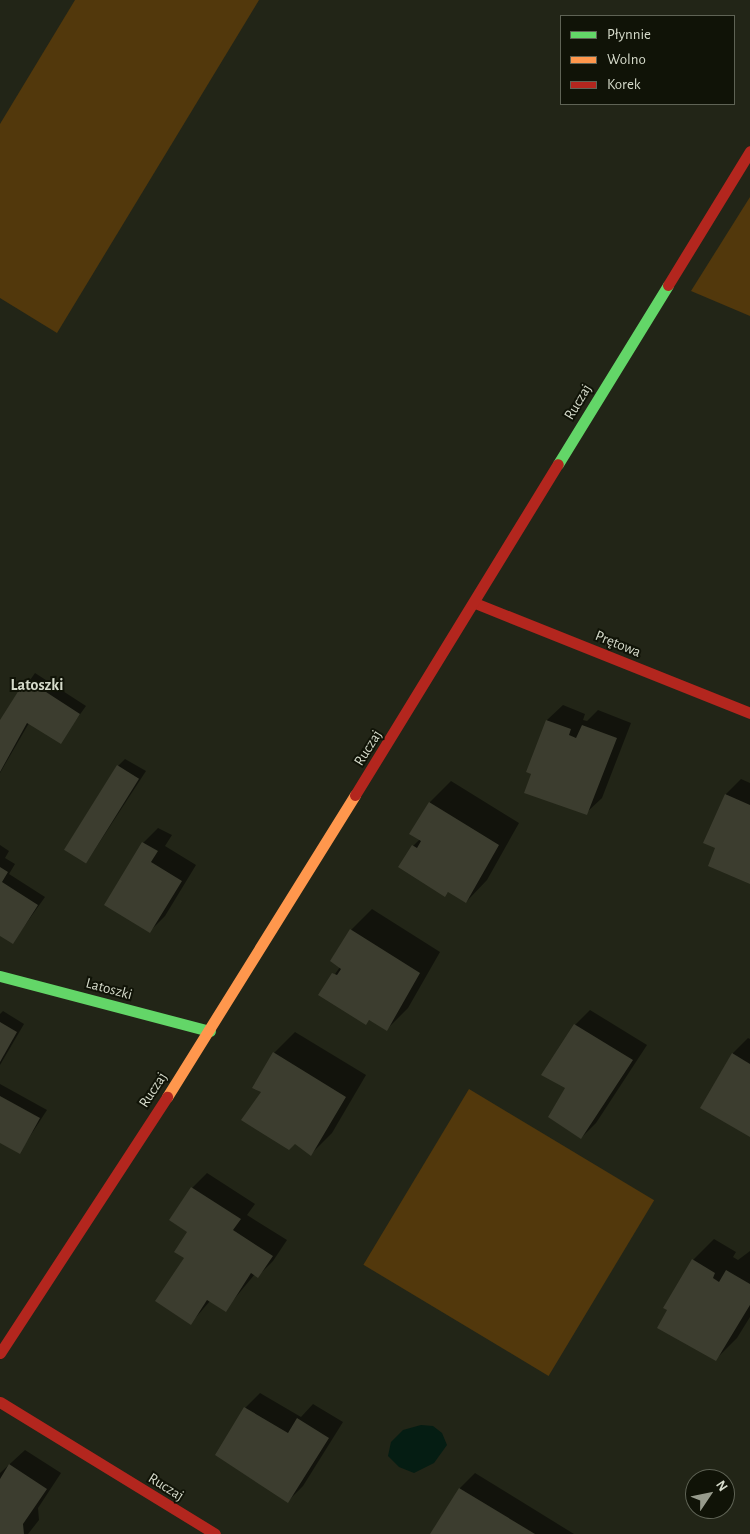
<!DOCTYPE html>
<meta charset="utf-8">
<style>
body{margin:0}
#map{position:relative;width:750px;height:1534px;overflow:hidden;background:#222517;font-family:"Alegreya Sans",sans-serif}
div>[style]{position:absolute}
.green>*{inset:0;background:#52380c;transform-origin:0 0}
.water>*{inset:0;background:#051d13}
.shadow>*{inset:0;background:#0007}
.building>*{inset:0;background:#3c3d2f;transform-origin:0 0}
.fast>*{height:11px;margin:-5.5px;padding:0 5.5px;transform-origin:5.5px;border-radius:5.5px;background:#63d668}
.slow>*{height:11px;margin:-5.5px;padding:0 5.5px;transform-origin:5.5px;border-radius:5.5px;background:#ff974d}
.jam>*{height:11px;margin:-5.5px;padding:0 5.5px;transform-origin:5.5px;border-radius:5.5px;background:#b3261e}
span{translate:-50% -50%;white-space:nowrap;text-align:center;line-height:1.15;-webkit-text-stroke:4px #101307;paint-order:stroke}
.street-label{font-size:15px;color:#d6dbcb}
.neighbourhood-label{font-size:16px;color:#d6dbcb;font-weight:700}
.legend{position:absolute;left:560px;top:15px;width:175px;height:90px;box-sizing:border-box;background:#101307;border:1px solid #5f6355;margin:0;padding:6px 9px;list-style:none;font-size:15px;color:#d6dbcb}
.legend li{display:flex;align-items:center;gap:10px;height:25px}
.legend b{width:25px;border:1px solid #5f6355}
.north{position:absolute;left:685px;top:1469px;width:50px;height:50px;box-sizing:border-box;background:#101307;border:1px solid #5f6355;border-radius:50%;rotate:56deg;font-size:14px;font-weight:700;line-height:20px;text-align:center;color:#d6dbcb}
.north::after{content:'';display:block;margin:auto;width:18px;height:22px;background:#979b8c;clip-path:polygon(50% 0,100% 100%,50% 72%,0 100%)}
</style>
<div id="map">
<div class="green">
<div style="clip-path:polygon(75px 0,259px 0,57px 333px,0 298px,0 124px)"></div>
<div style="clip-path:polygon(750px 197px,750px 316px,691px 291px)"></div>
<div style="left:469px;top:1089px;width:216px;height:205px;rotate:31deg"></div>
</div>
<div class="water">
<div style="clip-path:polygon(421px 1425px,433px 1426px,442px 1433px,447px 1445px,434px 1463px,414px 1473px,399px 1467px,388px 1456px,391px 1442px,403px 1430px)"></div>
</div>
<div class="shadow">
<div style="clip-path:polygon(35px 673px,86px 706px,60px 742px,29px 723px,0 773px,0 723px)"></div>
<div style="clip-path:polygon(563px 705px,585px 714px,583px 720px,587px 721px,598px 710px,631px 723px,602px 798px,586px 813px,527px 771px,547px 720px)"></div>
<div style="clip-path:polygon(125px 759px,146px 771px,86px 863px,118px 766px)"></div>
<div style="clip-path:polygon(741px 779px,750px 783px,750px 882px,717px 848px,726px 794px)"></div>
<div style="clip-path:polygon(451px 781px,519px 823px,487px 880px,466px 902px,449px 891px,445px 895px,413px 846px,420px 839px,411px 833px,430px 802px)"></div>
<div style="clip-path:polygon(158px 828px,172px 835px,165px 846px,196px 865px,165px 916px,150px 931px,143px 843px)"></div>
<div style="clip-path:polygon(0 845px,9px 851px,5px 858px,15px 864px,9px 874px,45px 897px,13px 942px,0 934px)"></div>
<div style="clip-path:polygon(372px 909px,440px 952px,408px 1008px,387px 1029px,320px 995px,340px 967px,351px 930px)"></div>
<div style="clip-path:polygon(590px 1010px,647px 1045px,596px 1123px,581px 1138px,567px 1088px,575px 1025px)"></div>
<div style="clip-path:polygon(3px 1011px,24px 1024px,0 1065px,0 1014px)"></div>
<div style="clip-path:polygon(295px 1032px,366px 1075px,332px 1133px,311px 1154px,274px 1053px)"></div>
<div style="clip-path:polygon(748px 1038px,750px 1039px,750px 1136px,702px 1107px,733px 1053px)"></div>
<div style="clip-path:polygon(0 1084px,47px 1110px,19px 1153px,0 1142px)"></div>
<div style="clip-path:polygon(207px 1173px,255px 1204px,247px 1215px,287px 1240px,273px 1261px,258px 1276px,255px 1274px,225px 1310px,210px 1301px,191px 1323px,185px 1257px,192px 1188px)"></div>
<div style="clip-path:polygon(714px 1239px,736px 1252px,733px 1257px,738px 1260px,750px 1251px,750px 1317px,737px 1338px,716px 1359px,693px 1260px)"></div>
<div style="clip-path:polygon(260px 1393px,301px 1417px,313px 1404px,343px 1422px,303px 1486px,288px 1501px,245px 1408px)"></div>
<div style="clip-path:polygon(25px 1450px,61px 1473px,38px 1508px,39px 1520px,28px 1534px,0 1534px,0 1473px)"></div>
<div style="clip-path:polygon(475px 1473px,574px 1534px,432px 1534px,460px 1488px)"></div>
</div>
<div class="building">
<div style="clip-path:polygon(26px 679px,80px 714px,61px 744px,27px 723px,0 772px,0 720px)"></div>
<div style="clip-path:polygon(546px 720px,571px 729px,569px 735px,576px 738px,582px 725px,617px 738px,587px 815px,524px 793px,531px 774px,526px 772px)"></div>
<div style="left:117px;top:765px;width:26px;height:100px;rotate:32deg"></div>
<div style="clip-path:polygon(725px 794px,750px 805px,750px 884px,708px 866px,715px 848px,703px 843px)"></div>
<div style="clip-path:polygon(429px 802px,499px 845px,466px 903px,448px 892px,445px 897px,398px 867px,412px 845px,417px 848px,421px 841px,409px 834px)"></div>
<div style="clip-path:polygon(142px 842px,158px 851px,151px 862px,182px 881px,150px 933px,104px 905px)"></div>
<div style="clip-path:polygon(0 867px,8px 872px,2px 882px,38px 905px,13px 944px,0 936px)"></div>
<div style="clip-path:polygon(350px 929px,420px 973px,387px 1031px,369px 1020px,366px 1025px,318px 995px,332px 973px,337px 975px,341px 969px,330px 961px)"></div>
<div style="clip-path:polygon(0 1022px,17px 1032px,0 1062px)"></div>
<div style="clip-path:polygon(574px 1024px,633px 1060px,581px 1139px,548px 1117px,565px 1088px,541px 1075px)"></div>
<div style="clip-path:polygon(273px 1052px,346px 1097px,311px 1156px,295px 1144px,289px 1150px,241px 1120px,261px 1092px,252px 1088px)"></div>
<div style="clip-path:polygon(732px 1053px,750px 1064px,750px 1137px,700px 1108px)"></div>
<div style="clip-path:polygon(0 1096px,40px 1118px,20px 1154px,0 1143px)"></div>
<div style="clip-path:polygon(191px 1187px,241px 1219px,233px 1230px,273px 1256px,258px 1278px,251px 1273px,226px 1312px,207px 1300px,191px 1325px,155px 1301px,184px 1258px,174px 1252px,187px 1232px,169px 1220px)"></div>
<div style="clip-path:polygon(692px 1259px,715px 1273px,713px 1278px,719px 1282px,726px 1270px,750px 1284px,750px 1305px,716px 1361px,657px 1328px,667px 1310px,663px 1308px)"></div>
<div style="clip-path:polygon(244px 1407px,288px 1433px,297px 1418px,329px 1438px,288px 1503px,215px 1455px)"></div>
<div style="clip-path:polygon(9px 1464px,47px 1489px,23px 1524px,24px 1534px,0 1534px,0 1479px)"></div>
<div style="clip-path:polygon(459px 1488px,535px 1534px,430px 1534px)"></div>
</div>
<div class="fast">
<div style="left:558px;top:464px;width:210px;rotate:-58.4deg"></div>
<div style="left:0;top:976px;width:217px;rotate:14.7deg"></div>
</div>
<div class="slow">
<div style="left:167px;top:1097px;width:356px;rotate:-58.1deg"></div>
</div>
<div class="jam">
<div style="left:668px;top:285px;width:157px;rotate:-58.5deg"></div>
<div style="left:475px;top:603px;width:296px;rotate:21.8deg"></div>
<div style="left:355px;top:795px;width:388px;rotate:-58.5deg"></div>
<div style="left:0;top:1353px;width:306px;rotate:-56.9deg"></div>
<div style="left:0;top:1402px;width:252px;rotate:31.5deg"></div>
</div>
<div class="street-label">
<span style="left:578px;top:402px;rotate:-59deg">Ruczaj</span>
<span style="left:618px;top:644px;rotate:22deg">Prętowa</span>
<span style="left:368px;top:748px;rotate:-58deg">Ruczaj</span>
<span style="left:109px;top:989px;rotate:15deg">Latoszki</span>
<span style="left:153px;top:1090px;rotate:-57deg">Ruczaj</span>
<span style="left:166px;top:1487px;rotate:32deg">Ruczaj</span>
</div>
<div class="neighbourhood-label">
<span style="left:37px;top:685px">Latoszki</span>
</div>
<ul class="legend">
<li><b style="height:6px;background:#63d668"></b>Płynnie</li>
<li><b style="height:6px;background:#ff974d"></b>Wolno</li>
<li><b style="height:6px;background:#b3261e"></b>Korek</li>
</ul>
<div class="north">N</div>
</div>
